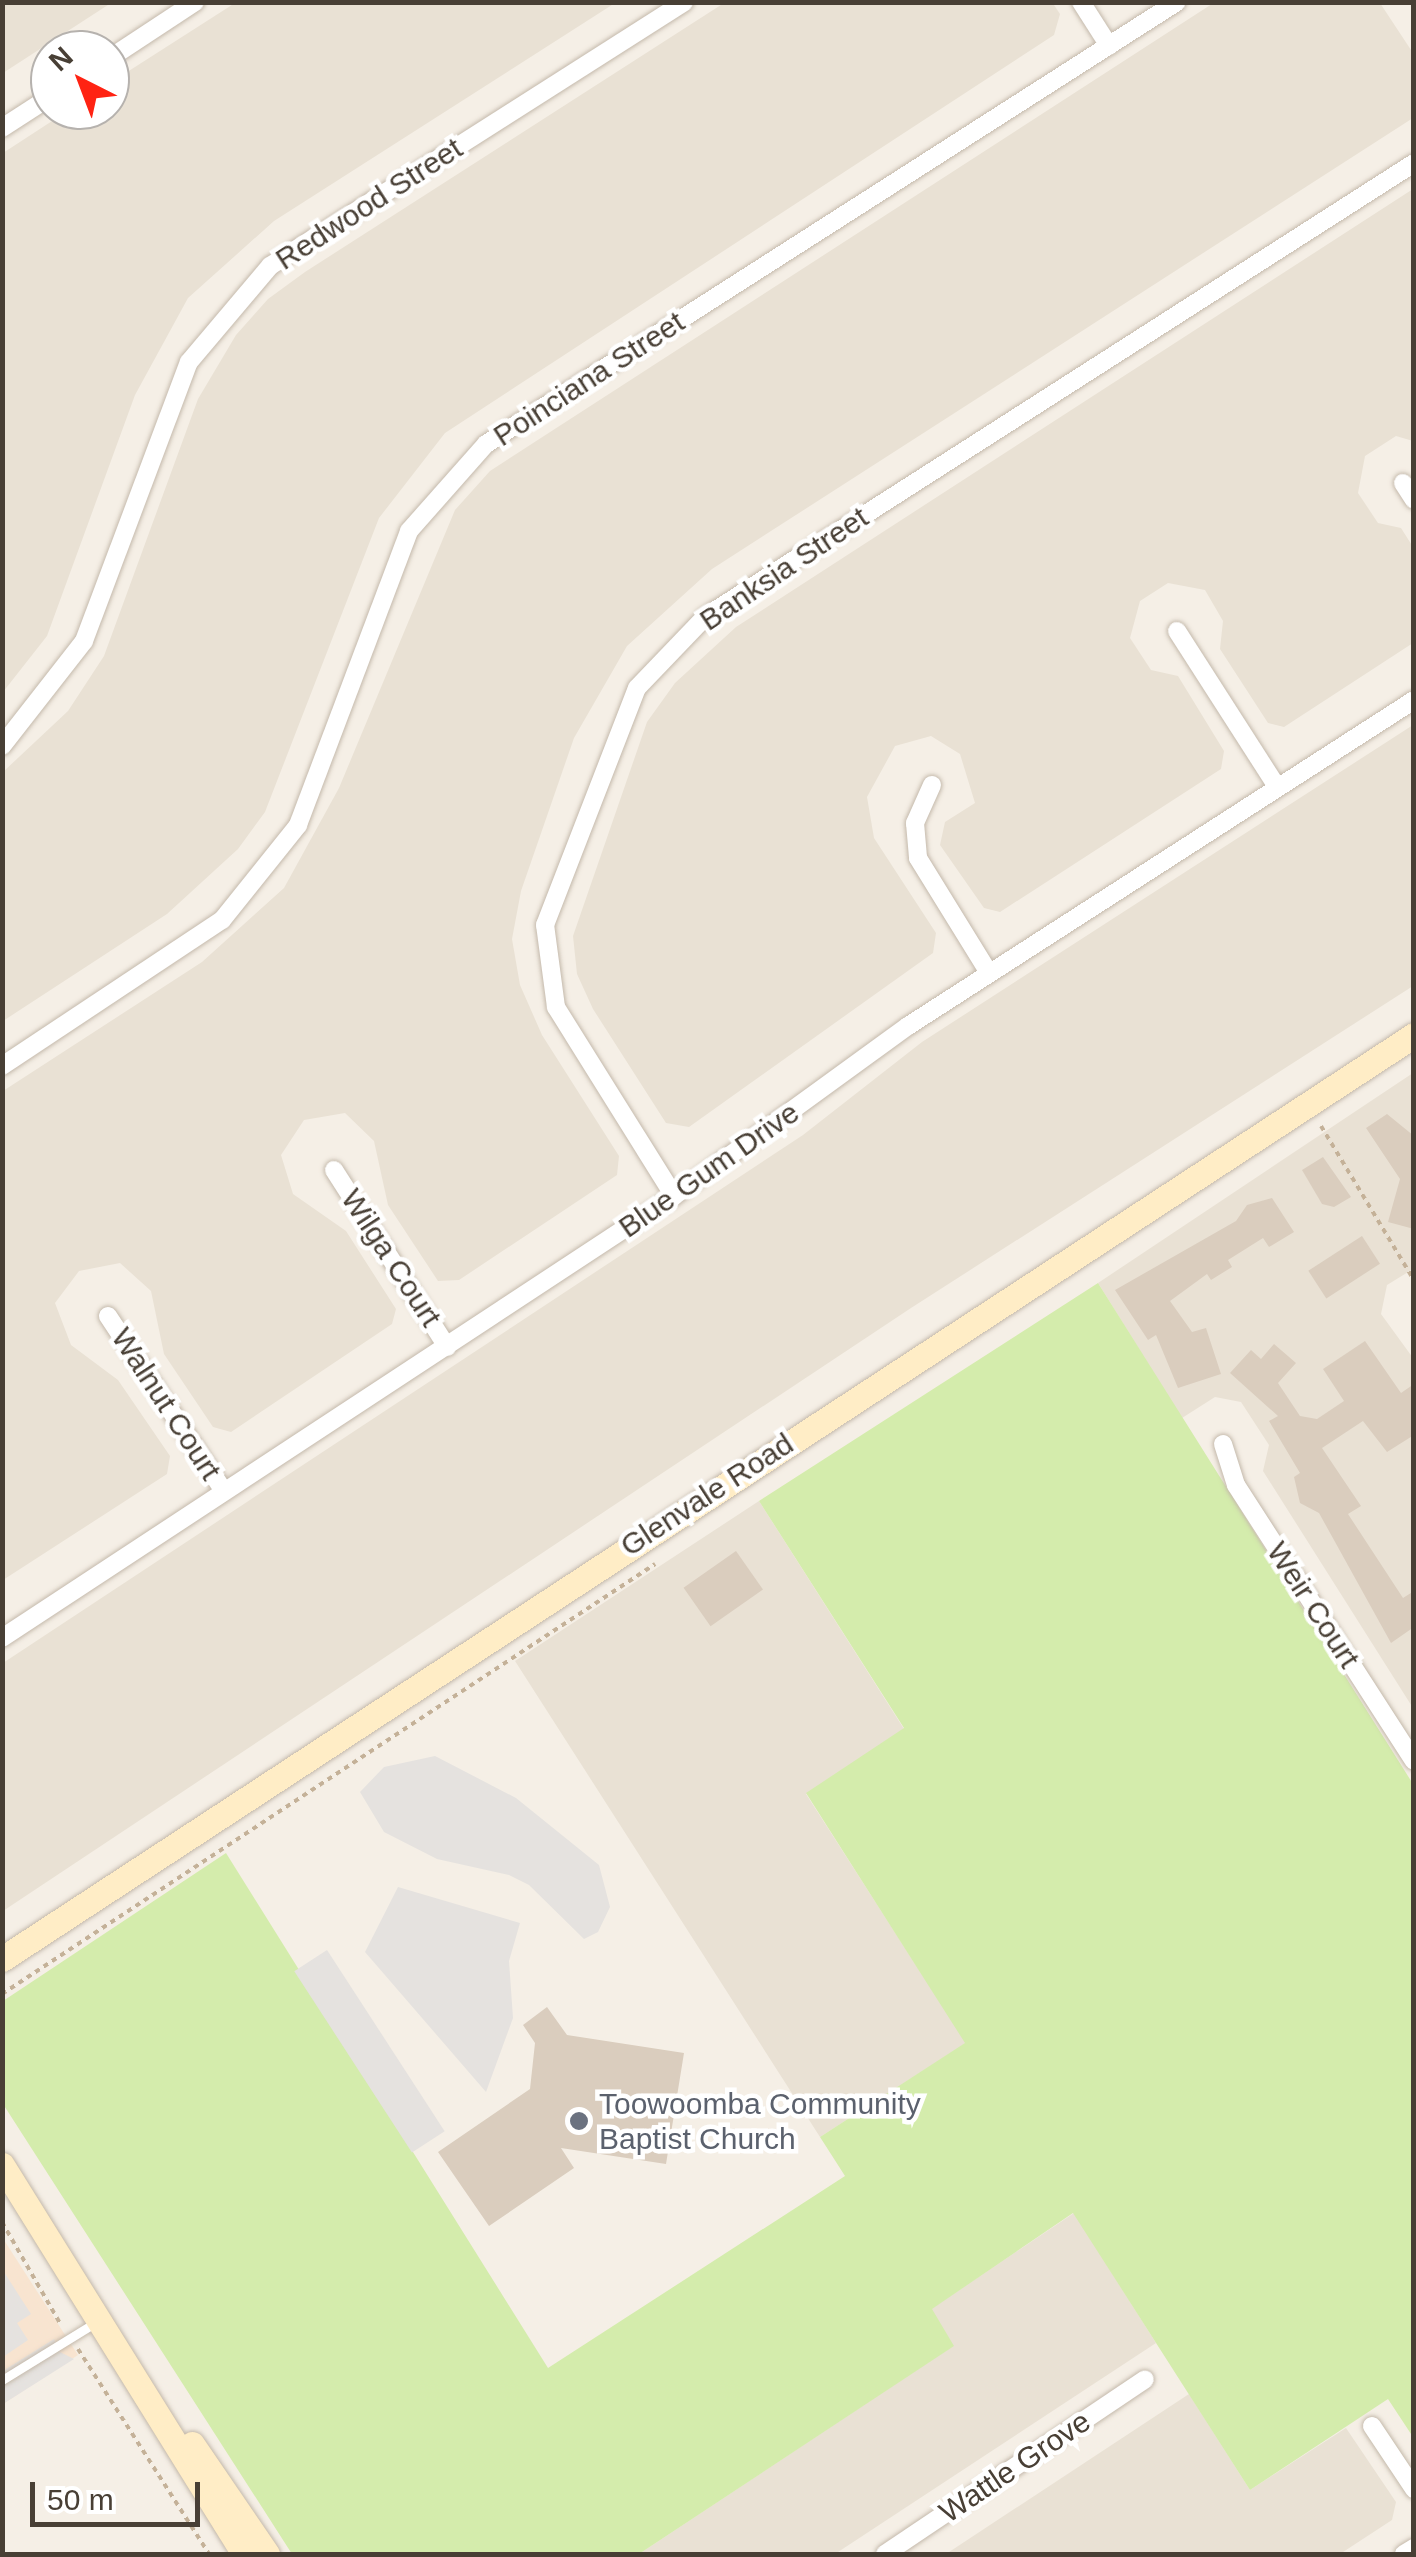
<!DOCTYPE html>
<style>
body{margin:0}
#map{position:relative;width:1416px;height:2557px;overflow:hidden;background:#f5efe6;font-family:Helvetica,sans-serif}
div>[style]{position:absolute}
.residential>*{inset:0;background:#e9e1d4}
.commercial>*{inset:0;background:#f8e4d0}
.green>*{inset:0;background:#d4ecac}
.parking>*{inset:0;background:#e5e2df;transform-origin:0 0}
.building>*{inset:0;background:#dacdbe;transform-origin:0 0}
.path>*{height:4px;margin-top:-2px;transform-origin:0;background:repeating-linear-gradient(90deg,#c4b198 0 5px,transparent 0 10px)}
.roads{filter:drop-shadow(0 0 2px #c4b9ab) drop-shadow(0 0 2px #c4b9ab)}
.lane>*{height:9px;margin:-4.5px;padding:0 4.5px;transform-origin:4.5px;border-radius:4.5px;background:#fff}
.street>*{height:18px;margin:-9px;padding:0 9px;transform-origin:9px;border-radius:9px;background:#fff}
.secondary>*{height:25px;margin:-12.5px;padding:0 12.5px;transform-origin:12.5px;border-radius:12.5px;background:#ffedc6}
.dots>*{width:28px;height:28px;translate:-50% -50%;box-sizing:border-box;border:5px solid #fff;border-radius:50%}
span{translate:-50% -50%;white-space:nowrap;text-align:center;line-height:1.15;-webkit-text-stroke:9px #fff;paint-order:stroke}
.street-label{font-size:30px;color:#483f35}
.worship-label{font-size:30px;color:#5b616d}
.left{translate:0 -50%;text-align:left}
.frame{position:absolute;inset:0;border:5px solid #483f35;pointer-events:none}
.north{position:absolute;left:30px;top:30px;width:100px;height:100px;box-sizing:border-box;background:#fff;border:2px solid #b6b2ae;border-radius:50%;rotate:318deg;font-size:28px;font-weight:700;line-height:40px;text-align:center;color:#483f35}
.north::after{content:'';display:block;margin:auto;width:35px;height:45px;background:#ff2313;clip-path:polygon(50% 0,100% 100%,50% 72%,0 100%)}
.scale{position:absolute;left:30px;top:2482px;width:170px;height:45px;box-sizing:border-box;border:5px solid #483f35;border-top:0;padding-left:12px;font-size:30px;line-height:35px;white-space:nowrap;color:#483f35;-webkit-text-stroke:8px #fff;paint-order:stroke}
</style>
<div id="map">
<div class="residential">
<div style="clip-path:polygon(3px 2px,111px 2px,111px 3px,3px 73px)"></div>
<div style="clip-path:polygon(1215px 2px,1380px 3px,1413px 53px,1413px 118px,712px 569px,627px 646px,574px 738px,521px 891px,512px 939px,520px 985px,542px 1035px,619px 1156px,617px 1175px,459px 1280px,438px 1281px,388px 1205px,374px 1141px,345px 1113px,304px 1120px,281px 1155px,293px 1194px,346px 1231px,396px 1309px,392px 1324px,231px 1432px,213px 1427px,164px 1354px,151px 1291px,120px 1263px,79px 1271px,55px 1303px,71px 1345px,118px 1380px,170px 1456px,167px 1474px,3px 1580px,3px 1091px,202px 962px,284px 888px,339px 788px,455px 510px,490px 471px)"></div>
<div style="clip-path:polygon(235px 3px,615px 3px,274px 221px,188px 298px,135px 395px,47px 636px,3px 692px,3px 153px,69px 110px,110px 110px,110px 83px)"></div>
<div style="clip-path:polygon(724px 3px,1052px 2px,1060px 14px,1054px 35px,445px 433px,379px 518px,265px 812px,238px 849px,167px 914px,3px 1021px,3px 772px,68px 711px,104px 656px,198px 399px,236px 335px,268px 299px,305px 272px)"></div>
<div style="clip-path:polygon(1413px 189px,1413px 441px,1396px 436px,1365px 456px,1358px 493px,1378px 523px,1401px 528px,1413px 547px,1413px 643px,1284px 727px,1268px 723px,1220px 649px,1223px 621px,1205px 590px,1168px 583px,1140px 601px,1130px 638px,1151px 670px,1178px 676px,1224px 751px,1221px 769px,1000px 912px,984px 908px,940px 845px,945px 822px,975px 803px,960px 754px,931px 736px,895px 746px,867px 797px,874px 838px,936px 933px,933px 953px,689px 1127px,666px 1123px,593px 1009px,577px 974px,573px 936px,647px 722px,675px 683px,736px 627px)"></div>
<div style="clip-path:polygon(1413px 725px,1413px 986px,911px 1308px,3px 1911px,3px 1663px,803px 1135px,922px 1042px)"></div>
<div style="clip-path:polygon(1413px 1073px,1413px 1269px,1387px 1285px,1381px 1314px,1413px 1358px,1413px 1708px,1263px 1471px,1269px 1445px,1241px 1402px,1215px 1397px,1182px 1418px,1098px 1283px)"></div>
<div style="clip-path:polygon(759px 1501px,904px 1729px,806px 1794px,966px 2043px,820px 2137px,515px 1661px)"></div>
<div style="clip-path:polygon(1074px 2213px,1156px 2343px,835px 2554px,639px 2554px,953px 2346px,931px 2309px)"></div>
<div style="clip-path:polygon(1189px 2394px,1250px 2490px,1346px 2428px,1396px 2502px,1392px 2520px,1340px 2554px,946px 2554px)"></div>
</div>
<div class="commercial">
<div style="clip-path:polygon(2px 2237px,78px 2355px,3px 2404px,2px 2404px)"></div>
</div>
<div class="green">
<div style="clip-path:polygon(1098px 1283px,1413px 1784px,1413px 2437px,1388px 2399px,1250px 2490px,1073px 2213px,932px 2309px,954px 2346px,639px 2554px,292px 2554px,3px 2104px,3px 2001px,226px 1853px,548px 2368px,845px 2176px,820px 2137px,965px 2043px,806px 1793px,904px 1728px,759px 1501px)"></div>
</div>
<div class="parking">
<div style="clip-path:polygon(435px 1756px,516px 1798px,599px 1865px,610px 1907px,598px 1932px,584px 1939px,529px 1885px,509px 1875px,437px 1859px,384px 1832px,360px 1792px,384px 1767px)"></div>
<div style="clip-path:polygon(398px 1887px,520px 1923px,509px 1961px,513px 2018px,486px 2092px,365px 1952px)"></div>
<div style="left:327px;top:1950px;width:216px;height:39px;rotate:57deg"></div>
<div style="clip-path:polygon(2px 2269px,31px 2314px,17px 2323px,28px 2340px,3px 2357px)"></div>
<div style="clip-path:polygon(54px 2339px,60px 2352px,74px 2359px,3px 2404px,3px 2371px)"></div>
</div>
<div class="building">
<div style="clip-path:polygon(1387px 1114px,1414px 1136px,1414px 1229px,1388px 1222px,1400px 1179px,1366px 1128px)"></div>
<div style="clip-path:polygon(1323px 1157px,1351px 1197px,1334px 1207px,1322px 1204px,1302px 1170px)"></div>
<div style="clip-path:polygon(1272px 1198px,1294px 1232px,1269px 1247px,1263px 1238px,1228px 1260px,1232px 1267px,1211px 1280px,1207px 1274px,1170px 1301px,1192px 1332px,1206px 1328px,1221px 1374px,1178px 1388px,1156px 1335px,1148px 1340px,1115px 1290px,1236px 1221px,1247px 1205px)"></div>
<div style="left:1362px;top:1236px;width:33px;height:64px;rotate:57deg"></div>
<div style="clip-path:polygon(1365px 1341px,1401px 1393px,1414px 1384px,1414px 1435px,1387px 1452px,1363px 1421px,1322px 1448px,1361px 1506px,1348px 1514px,1403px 1598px,1414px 1591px,1414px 1627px,1391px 1643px,1319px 1513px,1300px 1503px,1294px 1477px,1300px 1473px,1269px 1421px,1278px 1416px,1230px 1373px,1251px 1350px,1261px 1359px,1274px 1344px,1296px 1363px,1278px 1383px,1300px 1416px,1317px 1419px,1344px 1401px,1323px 1369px)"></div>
<div style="left:736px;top:1551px;width:47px;height:64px;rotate:55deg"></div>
<div style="clip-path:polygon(547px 2007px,567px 2035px,684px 2053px,666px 2164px,561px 2148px,574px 2168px,489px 2226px,438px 2152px,530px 2089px,535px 2043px,523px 2025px)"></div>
</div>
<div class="path">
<div style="left:1321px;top:1126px;width:180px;rotate:58.9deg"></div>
<div style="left:2px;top:1994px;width:782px;rotate:-33.36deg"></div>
<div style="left:2px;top:2222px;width:119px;rotate:60.2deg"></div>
<div style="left:78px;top:2349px;width:243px;rotate:57.4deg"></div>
</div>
<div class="roads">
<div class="lane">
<div style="left:2px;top:2380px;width:113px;rotate:-31.6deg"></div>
</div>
<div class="street">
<div style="left:1081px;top:2px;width:52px;rotate:57.5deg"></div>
<div style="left:110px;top:58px;width:102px;rotate:-33.4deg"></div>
<div style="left:2px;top:128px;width:57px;rotate:-32.9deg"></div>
<div style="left:1403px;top:483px;width:20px;rotate:57deg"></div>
<div style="left:1177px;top:631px;width:185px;rotate:57.3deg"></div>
<div style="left:2px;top:746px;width:133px;rotate:-52deg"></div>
<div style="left:84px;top:641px;width:298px;rotate:-69.4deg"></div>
<div style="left:189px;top:362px;width:126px;rotate:-49.8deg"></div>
<div style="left:270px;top:266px;width:491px;rotate:-32.5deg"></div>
<div style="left:932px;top:785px;width:42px;rotate:114.1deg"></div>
<div style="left:915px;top:823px;width:35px;rotate:85deg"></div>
<div style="left:918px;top:858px;width:135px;rotate:58.3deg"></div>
<div style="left:2px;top:1066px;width:264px;rotate:-33.6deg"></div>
<div style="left:222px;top:920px;width:122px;rotate:-51.3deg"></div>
<div style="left:298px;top:825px;width:314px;rotate:-69.3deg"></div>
<div style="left:409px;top:531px;width:116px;rotate:-48.5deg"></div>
<div style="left:486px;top:444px;width:820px;rotate:-32.61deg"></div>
<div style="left:334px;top:1170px;width:210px;rotate:57.4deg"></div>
<div style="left:674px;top:1196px;width:223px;rotate:-122deg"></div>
<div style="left:556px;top:1007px;width:83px;rotate:-97.6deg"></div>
<div style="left:545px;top:925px;width:254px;rotate:-68.8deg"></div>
<div style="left:637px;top:688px;width:98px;rotate:-46.2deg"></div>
<div style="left:705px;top:617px;width:842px;rotate:-32.63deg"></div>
<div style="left:108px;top:1316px;width:210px;rotate:56.5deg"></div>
<div style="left:1223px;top:1444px;width:43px;rotate:72.4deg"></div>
<div style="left:1236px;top:1485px;width:328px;rotate:57.2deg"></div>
<div style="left:2px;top:1638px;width:804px;rotate:-33.33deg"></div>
<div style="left:674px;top:1196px;width:289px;rotate:-36deg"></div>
<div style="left:908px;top:1026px;width:602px;rotate:-32.79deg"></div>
<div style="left:1372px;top:2426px;width:76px;rotate:56.3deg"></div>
<div style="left:885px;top:2554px;width:313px;rotate:-33.9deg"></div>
<div style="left:1404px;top:2554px;width:12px;rotate:-31deg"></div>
</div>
<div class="secondary">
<div style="left:2px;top:1959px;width:1687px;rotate:-33.2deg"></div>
<div style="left:2px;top:2165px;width:458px;rotate:58.1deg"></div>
<div style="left:192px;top:2444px;width:133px;rotate:55.7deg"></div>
</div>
</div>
<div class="dots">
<div style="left:579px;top:2121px;background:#6b7280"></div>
</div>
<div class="street-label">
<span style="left:369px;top:204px;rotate:-33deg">Redwood Street</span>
<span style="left:589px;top:379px;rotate:-33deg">Poinciana Street</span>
<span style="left:784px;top:569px;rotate:-34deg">Banksia Street</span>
<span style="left:709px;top:1170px;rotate:-35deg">Blue Gum Drive</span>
<span style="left:391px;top:1258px;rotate:57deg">Wilga Court</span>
<span style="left:166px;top:1404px;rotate:57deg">Walnut Court</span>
<span style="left:707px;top:1495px;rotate:-33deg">Glenvale Road</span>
<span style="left:1313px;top:1605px;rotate:57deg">Weir Court</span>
<span style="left:1015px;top:2467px;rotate:-34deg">Wattle Grove</span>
</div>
<div class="worship-label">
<span class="left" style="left:599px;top:2121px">Toowoomba Community<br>Baptist Church</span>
</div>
<div class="frame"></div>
<div class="north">N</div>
<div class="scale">50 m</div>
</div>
